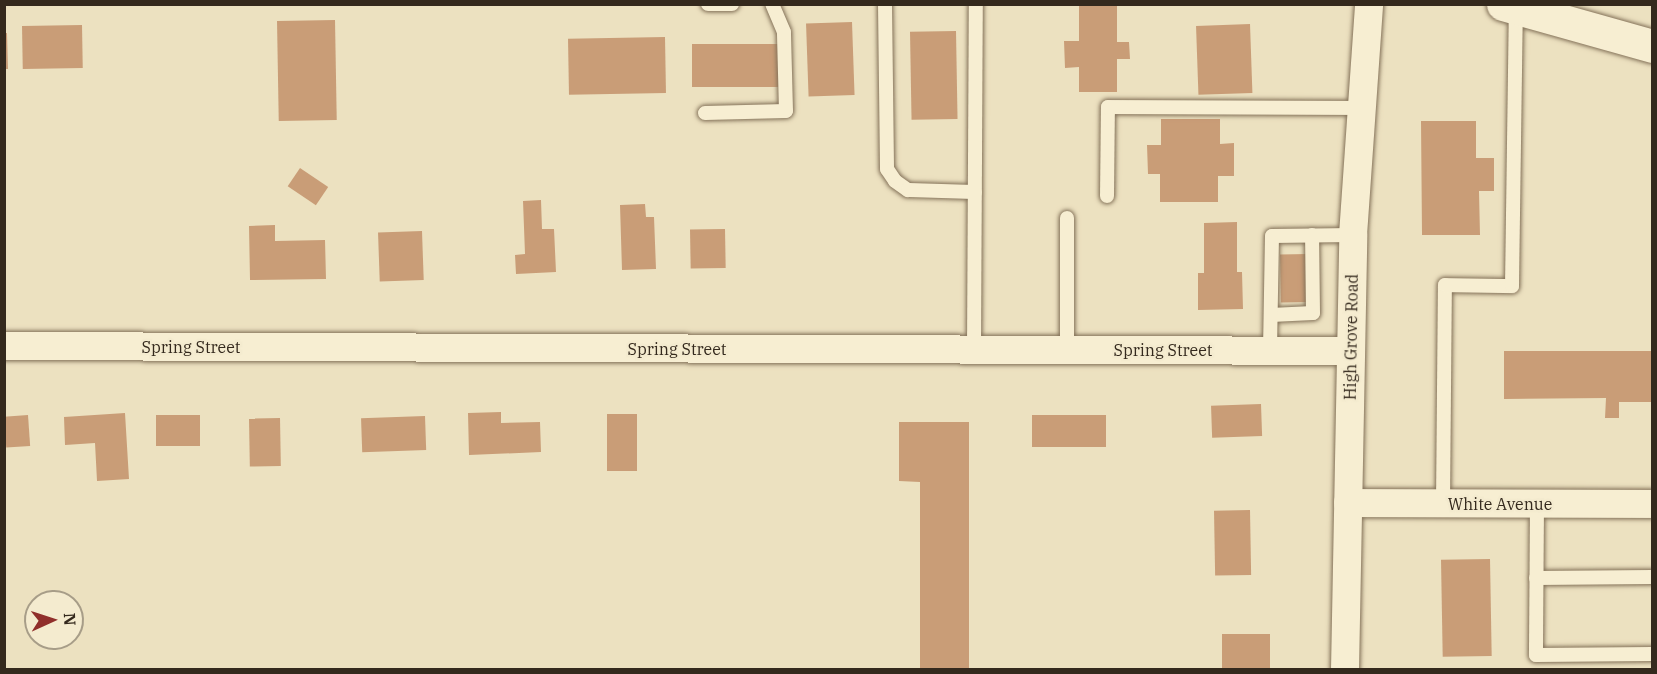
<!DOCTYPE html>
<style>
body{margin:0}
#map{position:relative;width:1657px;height:674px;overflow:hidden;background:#ece1c0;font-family:"IBM Plex Serif",serif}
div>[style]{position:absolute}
.building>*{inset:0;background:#c99d77;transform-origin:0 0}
.roads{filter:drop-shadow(0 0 2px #847259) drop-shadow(0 0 2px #847259)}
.lane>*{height:14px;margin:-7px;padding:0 7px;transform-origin:7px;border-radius:7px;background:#f7eed2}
.street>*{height:28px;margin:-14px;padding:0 14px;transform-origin:14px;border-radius:14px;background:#f7eed2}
.secondary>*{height:33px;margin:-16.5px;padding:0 16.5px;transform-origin:16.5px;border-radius:16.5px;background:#f7eed2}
span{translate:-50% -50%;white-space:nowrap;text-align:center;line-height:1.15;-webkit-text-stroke:5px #f4ebcf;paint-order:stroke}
.street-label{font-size:16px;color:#34291d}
.frame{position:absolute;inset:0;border:6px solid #34291d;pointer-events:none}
.north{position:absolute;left:24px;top:590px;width:60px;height:60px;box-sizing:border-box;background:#f4ebcf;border:2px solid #a79d88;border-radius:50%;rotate:87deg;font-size:16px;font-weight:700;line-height:24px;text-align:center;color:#34291d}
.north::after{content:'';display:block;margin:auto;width:21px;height:27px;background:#902f2b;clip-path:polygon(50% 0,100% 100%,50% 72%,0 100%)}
</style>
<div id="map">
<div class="building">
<div style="clip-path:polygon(1079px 6px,1117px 6px,1117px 42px,1129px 42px,1130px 59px,1117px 59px,1117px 92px,1079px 92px,1079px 67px,1065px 68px,1064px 41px,1079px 41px)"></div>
<div style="left:335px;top:20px;width:100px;height:58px;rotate:89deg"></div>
<div style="left:852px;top:22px;width:73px;height:46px;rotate:88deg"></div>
<div style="left:1250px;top:24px;width:69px;height:54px;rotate:88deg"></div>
<div style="left:82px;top:25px;width:43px;height:60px;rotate:89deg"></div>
<div style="left:956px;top:31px;width:88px;height:46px;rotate:89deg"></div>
<div style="clip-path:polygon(4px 33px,7px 33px,8px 69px,4px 69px)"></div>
<div style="left:665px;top:37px;width:56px;height:97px;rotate:89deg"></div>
<div style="left:780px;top:44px;width:43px;height:88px;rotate:90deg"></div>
<div style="clip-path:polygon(1161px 119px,1220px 119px,1220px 144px,1234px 143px,1234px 176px,1218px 176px,1218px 202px,1160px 202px,1160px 174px,1148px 174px,1147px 145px,1161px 145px)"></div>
<div style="clip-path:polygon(1421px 121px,1476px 121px,1476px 158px,1494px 158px,1494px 191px,1479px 191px,1480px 235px,1422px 235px)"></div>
<div style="left:300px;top:168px;width:34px;height:22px;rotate:34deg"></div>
<div style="clip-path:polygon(541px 200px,542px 229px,554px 229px,556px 272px,516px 274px,515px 255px,525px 254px,523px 201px)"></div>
<div style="clip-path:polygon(645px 204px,646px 217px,654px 217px,656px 269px,622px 270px,620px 205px)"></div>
<div style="clip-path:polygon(1237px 222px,1237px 272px,1242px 272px,1243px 309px,1198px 310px,1198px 273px,1204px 273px,1204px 223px)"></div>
<div style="clip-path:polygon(275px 225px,275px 241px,325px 240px,326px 279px,250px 280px,249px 226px)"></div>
<div style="left:725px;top:229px;width:39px;height:35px;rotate:89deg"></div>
<div style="left:422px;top:231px;width:49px;height:44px;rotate:88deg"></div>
<div style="left:1308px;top:254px;width:48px;height:28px;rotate:89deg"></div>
<div style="clip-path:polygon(1504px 351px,1652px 351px,1652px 402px,1619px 402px,1619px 418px,1605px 418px,1606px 398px,1504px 399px)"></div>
<div style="left:1261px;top:404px;width:32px;height:50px;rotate:88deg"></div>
<div style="clip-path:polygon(501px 412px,501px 423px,540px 422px,541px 452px,469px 455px,468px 413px)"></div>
<div style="clip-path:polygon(125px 413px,129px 479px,97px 481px,95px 443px,65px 445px,64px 417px)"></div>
<div style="left:607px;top:414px;width:30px;height:57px"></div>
<div style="left:28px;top:415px;width:31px;height:24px;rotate:86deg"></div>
<div style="left:156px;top:415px;width:44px;height:31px"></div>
<div style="left:1106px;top:415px;width:32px;height:74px;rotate:90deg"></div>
<div style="left:425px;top:416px;width:34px;height:64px;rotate:88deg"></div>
<div style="left:280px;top:418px;width:48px;height:31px;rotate:89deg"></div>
<div style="clip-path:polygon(899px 422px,969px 422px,969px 670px,920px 670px,920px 482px,899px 481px)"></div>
<div style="left:1250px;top:510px;width:65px;height:36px;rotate:89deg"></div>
<div style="left:1490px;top:559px;width:97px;height:49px;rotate:89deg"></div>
<div style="left:1270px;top:634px;width:34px;height:48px;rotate:90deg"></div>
</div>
<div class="roads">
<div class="lane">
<div style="left:708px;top:4px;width:24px"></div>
<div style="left:885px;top:4px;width:165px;rotate:89.3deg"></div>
<div style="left:887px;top:169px;width:14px;rotate:56deg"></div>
<div style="left:895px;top:181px;width:16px;rotate:35deg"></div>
<div style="left:908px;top:190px;width:67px;rotate:1.7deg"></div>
<div style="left:705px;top:113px;width:81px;rotate:-1.4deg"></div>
<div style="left:786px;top:111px;width:79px;rotate:-91.5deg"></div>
<div style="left:784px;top:32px;width:30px;rotate:-113deg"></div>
<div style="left:1107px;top:196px;width:89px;rotate:-89.4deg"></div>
<div style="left:1108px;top:107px;width:253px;rotate:0.2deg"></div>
<div style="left:1271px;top:315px;width:42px;rotate:-2.7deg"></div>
<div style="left:1313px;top:313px;width:78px;rotate:-90.7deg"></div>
<div style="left:974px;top:350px;width:346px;rotate:-89.7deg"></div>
<div style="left:1067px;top:350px;width:132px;rotate:-90deg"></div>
<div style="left:1270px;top:350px;width:114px;rotate:-89deg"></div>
<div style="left:1272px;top:236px;width:81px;rotate:-0.7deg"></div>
<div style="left:1443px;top:504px;width:219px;rotate:-89.5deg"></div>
<div style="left:1445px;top:285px;width:67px;rotate:0.9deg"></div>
<div style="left:1512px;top:286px;width:278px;rotate:-89.2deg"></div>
<div style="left:1537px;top:504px;width:151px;rotate:90.4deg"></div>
<div style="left:1536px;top:655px;width:116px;rotate:-0.5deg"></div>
<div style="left:1536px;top:578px;width:116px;rotate:-0.5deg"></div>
</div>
<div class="street">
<div style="left:4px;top:346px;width:1346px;rotate:0.21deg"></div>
<div style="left:1348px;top:503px;width:304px;rotate:0.2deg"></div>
<div style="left:1345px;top:670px;width:435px;rotate:-88.9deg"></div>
<div style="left:1353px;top:235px;width:232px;rotate:-86deg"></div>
</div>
<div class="secondary">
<div style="left:1503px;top:4px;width:155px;rotate:15.7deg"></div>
</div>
</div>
<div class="street-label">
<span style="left:1351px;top:337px;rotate:-89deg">High Grove Road</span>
<span style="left:191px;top:347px">Spring Street</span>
<span style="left:677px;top:349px">Spring Street</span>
<span style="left:1163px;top:350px">Spring Street</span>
<span style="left:1500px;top:504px">White Avenue</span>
</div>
<div class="frame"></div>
<div class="north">N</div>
</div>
